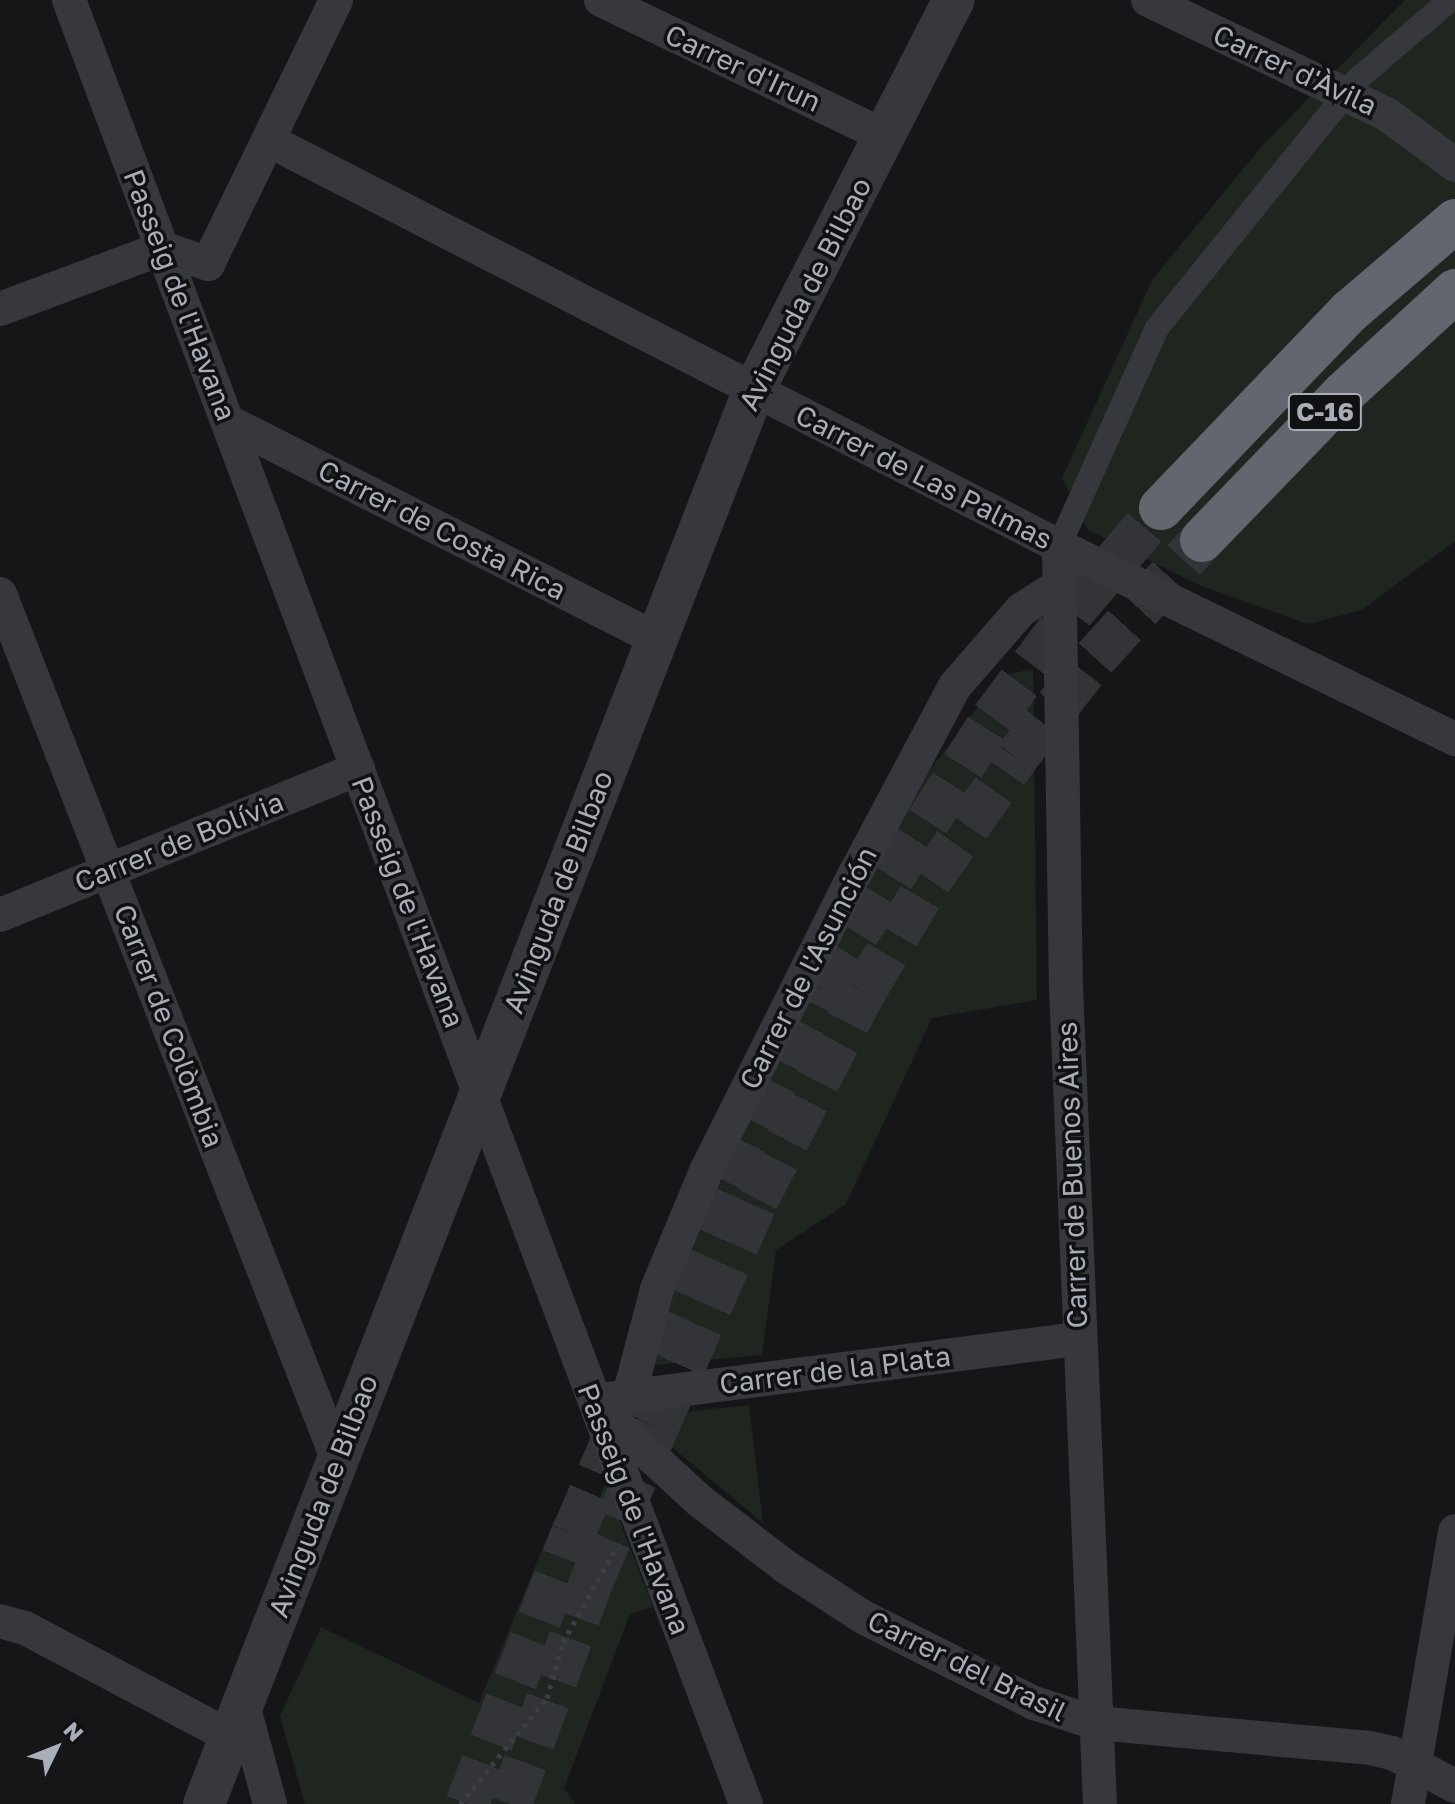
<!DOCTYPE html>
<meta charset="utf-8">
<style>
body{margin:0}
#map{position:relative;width:1455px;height:1804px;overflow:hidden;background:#161618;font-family:"Golos Text",sans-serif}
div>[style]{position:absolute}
.green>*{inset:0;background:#1e261f}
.motorway-tunnel>*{height:44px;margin-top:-22px;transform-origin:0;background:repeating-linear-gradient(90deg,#333438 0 44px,transparent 0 66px)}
.path>*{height:5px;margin-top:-2.5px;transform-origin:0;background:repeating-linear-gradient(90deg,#3d3f44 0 4px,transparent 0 10px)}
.pedestrian>*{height:24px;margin:-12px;padding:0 12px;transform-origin:12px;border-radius:12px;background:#37383d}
.minor>*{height:34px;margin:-17px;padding:0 17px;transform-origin:17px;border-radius:17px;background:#37383d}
.tertiary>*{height:42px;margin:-21px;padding:0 21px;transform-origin:21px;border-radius:21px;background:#37383d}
.motorway>*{height:44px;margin:-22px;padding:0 22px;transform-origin:22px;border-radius:22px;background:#63666e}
span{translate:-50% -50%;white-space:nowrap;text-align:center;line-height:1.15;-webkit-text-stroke:7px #111113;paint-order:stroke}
.shield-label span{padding:2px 6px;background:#111113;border:2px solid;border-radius:6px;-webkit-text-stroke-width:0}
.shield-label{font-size:26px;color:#a8adb8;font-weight:700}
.street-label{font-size:28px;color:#a8adb8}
.north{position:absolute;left:16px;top:1708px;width:80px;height:80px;-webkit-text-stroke:6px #111113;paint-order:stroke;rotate:47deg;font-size:22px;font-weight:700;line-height:32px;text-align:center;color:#a8adb8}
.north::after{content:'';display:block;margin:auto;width:28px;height:36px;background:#a8adb8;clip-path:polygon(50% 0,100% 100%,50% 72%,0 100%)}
</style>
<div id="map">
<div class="green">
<div style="clip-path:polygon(1405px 0,1455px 0,1455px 541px,1362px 610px,1308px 624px,1201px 586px,1088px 530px,1062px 478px,1152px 280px,1261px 147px)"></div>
<div style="clip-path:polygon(1033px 669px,1037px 1000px,932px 1018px,846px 1204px,776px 1250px,762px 1355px,644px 1366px,693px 1229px,914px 791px,1002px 675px)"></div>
<div style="clip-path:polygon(749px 1405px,763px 1523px,656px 1434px,653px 1415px)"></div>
<div style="clip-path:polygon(605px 1483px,653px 1607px,630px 1614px,564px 1788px,575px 1804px,305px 1804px,280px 1716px,321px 1627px,479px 1703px,555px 1518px,588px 1531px)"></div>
</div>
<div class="motorway-tunnel">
<div style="left:467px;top:1804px;width:290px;rotate:-68.6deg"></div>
<div style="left:573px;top:1534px;width:384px;rotate:-66.7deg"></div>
<div style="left:725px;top:1181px;width:215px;rotate:-63.2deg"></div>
<div style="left:822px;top:989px;width:320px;rotate:-57.7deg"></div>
<div style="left:993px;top:718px;width:134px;rotate:-53.2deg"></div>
<div style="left:1073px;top:611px;width:135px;rotate:-49.5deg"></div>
<div style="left:510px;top:1804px;width:239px;rotate:-69.9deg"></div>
<div style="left:592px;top:1580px;width:166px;rotate:-67deg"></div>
<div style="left:657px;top:1427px;width:249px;rotate:-66.3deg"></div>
<div style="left:757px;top:1199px;width:233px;rotate:-62.7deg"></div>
<div style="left:864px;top:992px;width:130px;rotate:-59.5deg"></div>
<div style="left:930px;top:880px;width:149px;rotate:-54.8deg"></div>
<div style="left:1016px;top:758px;width:127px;rotate:-51.7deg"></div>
<div style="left:1095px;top:658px;width:159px;rotate:-47.8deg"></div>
</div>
<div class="path">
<div style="left:460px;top:1804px;width:137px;rotate:-50.6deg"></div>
<div style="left:547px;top:1698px;width:58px;rotate:-74.1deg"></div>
<div style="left:563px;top:1642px;width:108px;rotate:-60.6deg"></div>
</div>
<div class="pedestrian">
<div style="left:1059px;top:546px;width:239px;rotate:-65.8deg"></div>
<div style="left:1157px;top:328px;width:321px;rotate:-51.1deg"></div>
<div style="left:1359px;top:78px;width:120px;rotate:-40.6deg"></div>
</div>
<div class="minor">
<div style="left:69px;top:0;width:1927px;rotate:69.43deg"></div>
<div style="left:601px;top:0;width:315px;rotate:25.6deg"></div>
<div style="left:1148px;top:0;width:266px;rotate:25.6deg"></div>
<div style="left:1388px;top:115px;width:84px;rotate:36.7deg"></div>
<div style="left:270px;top:141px;width:887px;rotate:27.17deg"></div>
<div style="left:1059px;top:546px;width:441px;rotate:26deg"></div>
<div style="left:0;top:309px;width:174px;rotate:-20.5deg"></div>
<div style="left:163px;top:248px;width:48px;rotate:19.6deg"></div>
<div style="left:208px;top:264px;width:293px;rotate:-64.1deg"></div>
<div style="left:229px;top:422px;width:479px;rotate:26.9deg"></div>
<div style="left:1059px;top:546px;width:441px;rotate:89.1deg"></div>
<div style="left:1066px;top:987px;width:818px;rotate:87.62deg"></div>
<div style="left:0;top:594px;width:927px;rotate:68.69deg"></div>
<div style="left:0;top:915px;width:387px;rotate:-22.2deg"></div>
<div style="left:629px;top:1396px;width:111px;rotate:-75.3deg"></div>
<div style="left:657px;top:1289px;width:128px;rotate:-67.4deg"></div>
<div style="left:706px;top:1171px;width:335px;rotate:-63.4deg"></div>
<div style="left:856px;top:872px;width:211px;rotate:-62deg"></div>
<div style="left:955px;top:686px;width:101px;rotate:-49deg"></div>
<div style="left:1021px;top:610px;width:46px;rotate:-32.7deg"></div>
<div style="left:609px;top:1399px;width:473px;rotate:-7.3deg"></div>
<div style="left:601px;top:1410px;width:134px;rotate:42.6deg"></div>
<div style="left:700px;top:1501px;width:108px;rotate:37.5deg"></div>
<div style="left:786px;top:1567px;width:92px;rotate:33deg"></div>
<div style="left:863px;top:1617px;width:191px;rotate:26.7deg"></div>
<div style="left:1034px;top:1703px;width:65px;rotate:17.9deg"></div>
<div style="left:1096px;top:1723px;width:275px;rotate:5.2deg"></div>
<div style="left:1370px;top:1748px;width:23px;rotate:13deg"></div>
<div style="left:1392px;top:1753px;width:71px;rotate:27.6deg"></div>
<div style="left:0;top:1621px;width:26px;rotate:16deg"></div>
<div style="left:25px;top:1628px;width:233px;rotate:27.9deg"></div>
<div style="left:243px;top:1705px;width:103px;rotate:74.7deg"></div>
<div style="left:1408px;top:1804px;width:277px;rotate:-80.2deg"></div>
</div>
<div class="tertiary">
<div style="left:204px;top:1804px;width:1517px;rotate:-68.75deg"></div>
<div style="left:754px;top:390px;width:438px;rotate:-62.9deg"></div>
</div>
<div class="motorway">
<div style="left:1161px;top:508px;width:272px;rotate:-46.2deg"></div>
<div style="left:1349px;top:312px;width:140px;rotate:-40.6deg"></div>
<div style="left:1202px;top:540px;width:203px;rotate:-46deg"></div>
<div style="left:1343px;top:394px;width:152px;rotate:-42.6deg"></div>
</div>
<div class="shield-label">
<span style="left:1325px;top:412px">C-16</span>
</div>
<div class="street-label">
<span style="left:743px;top:68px;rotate:25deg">Carrer d'Irun</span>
<span style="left:1295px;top:70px;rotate:25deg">Carrer d'Àvila</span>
<span style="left:805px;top:294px;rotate:-63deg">Avinguda de Bilbao</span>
<span style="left:180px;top:295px;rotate:69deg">Passeig de l'Havana</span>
<span style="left:924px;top:477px;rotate:27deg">Carrer de Las Palmas</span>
<span style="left:442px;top:530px;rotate:27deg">Carrer de Costa Rica</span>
<span style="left:179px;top:842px;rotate:-22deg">Carrer de Bolívia</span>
<span style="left:558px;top:892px;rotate:-69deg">Avinguda de Bilbao</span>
<span style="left:408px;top:902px;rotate:69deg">Passeig de l'Havana</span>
<span style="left:808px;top:968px;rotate:-63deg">Carrer de l'Asunción</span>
<span style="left:169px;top:1026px;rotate:69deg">Carrer de Colòmbia</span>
<span style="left:1072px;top:1175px;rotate:-92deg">Carrer de Buenos Aires</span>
<span style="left:835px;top:1370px;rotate:-7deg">Carrer de la Plata</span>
<span style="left:323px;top:1496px;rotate:-69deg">Avinguda de Bilbao</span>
<span style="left:634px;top:1509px;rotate:69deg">Passeig de l'Havana</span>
<span style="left:967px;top:1666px;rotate:26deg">Carrer del Brasil</span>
</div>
<div class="north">N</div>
</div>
